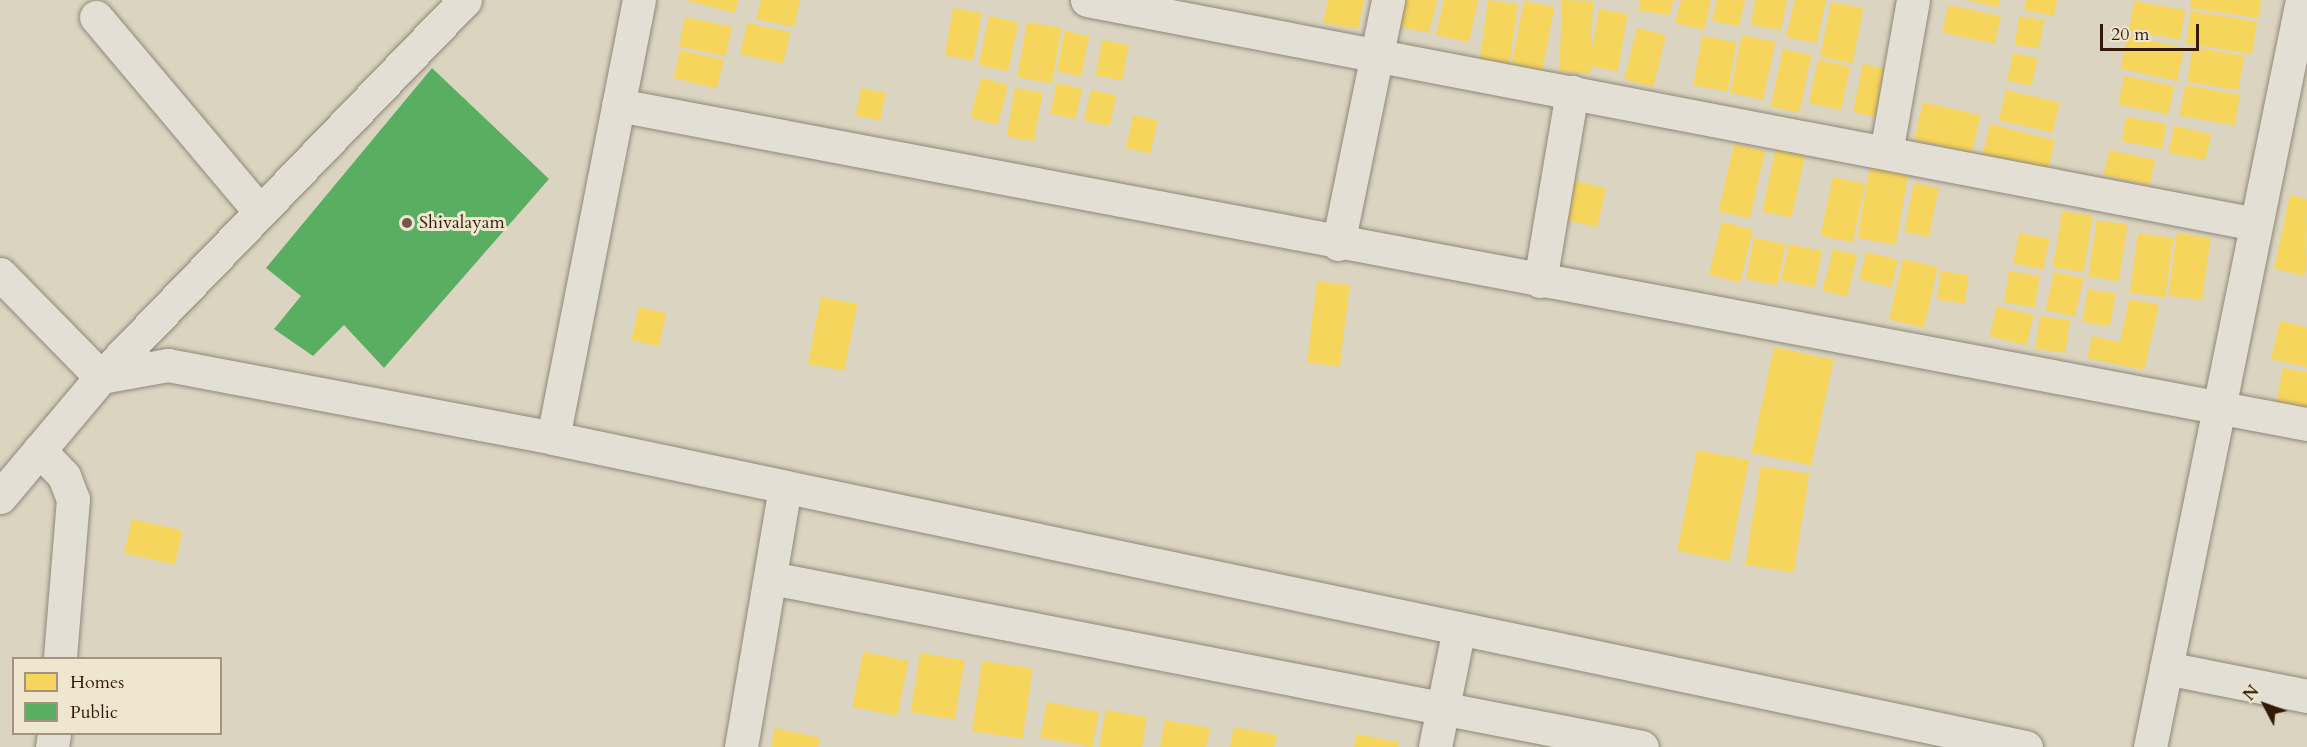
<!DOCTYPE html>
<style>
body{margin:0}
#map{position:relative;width:2307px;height:747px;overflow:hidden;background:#dbd4c0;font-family:Cardo,serif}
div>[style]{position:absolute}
.homes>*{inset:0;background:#f6d55c;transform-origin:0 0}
.public>*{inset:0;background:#5aae61}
.roads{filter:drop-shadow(0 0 2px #8f887a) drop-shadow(0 0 2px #8f887a)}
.minor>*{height:33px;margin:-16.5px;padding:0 16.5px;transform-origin:16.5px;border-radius:16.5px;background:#e4dfd5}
.dots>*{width:16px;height:16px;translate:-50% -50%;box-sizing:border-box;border:3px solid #efe6cf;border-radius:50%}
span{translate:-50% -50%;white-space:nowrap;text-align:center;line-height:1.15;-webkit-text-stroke:6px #efe6cf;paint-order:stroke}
.poi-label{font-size:18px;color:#331906}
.left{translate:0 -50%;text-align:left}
.legend{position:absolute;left:12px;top:657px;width:210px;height:78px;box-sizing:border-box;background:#efe6cf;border:2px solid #a4947f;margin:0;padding:8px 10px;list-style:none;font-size:18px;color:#331906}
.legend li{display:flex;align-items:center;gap:12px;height:30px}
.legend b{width:30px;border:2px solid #a4947f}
.north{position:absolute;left:2235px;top:675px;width:60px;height:60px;-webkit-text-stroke:4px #efe6cf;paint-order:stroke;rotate:311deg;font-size:16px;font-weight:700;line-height:24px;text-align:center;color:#331906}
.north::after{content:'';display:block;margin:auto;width:21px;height:27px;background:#331906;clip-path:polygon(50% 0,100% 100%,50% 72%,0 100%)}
.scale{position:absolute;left:2100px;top:24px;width:99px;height:27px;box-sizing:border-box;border:3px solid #331906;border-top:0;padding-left:8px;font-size:18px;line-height:21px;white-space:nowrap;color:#331906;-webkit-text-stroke:4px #efe6cf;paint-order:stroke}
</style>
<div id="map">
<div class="homes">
<div style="clip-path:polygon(686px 0,738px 0,735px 13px)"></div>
<div style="clip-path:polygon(761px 0,800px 0,794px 27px,756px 19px)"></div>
<div style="clip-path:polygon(1328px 0,1364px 0,1358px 29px,1323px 23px)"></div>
<div style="clip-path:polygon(1402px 0,1437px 0,1429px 33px,1396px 26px)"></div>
<div style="clip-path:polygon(1444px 0,1478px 0,1469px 42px,1436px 35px)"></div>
<div style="left:1488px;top:0;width:30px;height:60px;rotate:8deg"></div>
<div style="left:1562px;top:0;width:31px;height:72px;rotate:2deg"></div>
<div style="clip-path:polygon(1640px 0,1673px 0,1670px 15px,1638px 10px)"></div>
<div style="clip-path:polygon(1681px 0,1711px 0,1704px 30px,1675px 23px)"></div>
<div style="clip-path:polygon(1717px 0,1745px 0,1739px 26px,1712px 21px)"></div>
<div style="clip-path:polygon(1755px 0,1787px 0,1781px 30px,1751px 25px)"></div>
<div style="clip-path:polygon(1795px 0,1826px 0,1817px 43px,1786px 37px)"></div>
<div style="clip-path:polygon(1967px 0,2000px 0,1998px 7px)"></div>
<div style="clip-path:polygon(2026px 0,2057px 0,2054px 16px,2024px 10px)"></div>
<div style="clip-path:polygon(2191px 0,2261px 0,2259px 18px,2190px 8px)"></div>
<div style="left:1524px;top:1px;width:31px;height:69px;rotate:11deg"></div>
<div style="left:2134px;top:1px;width:52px;height:30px;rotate:10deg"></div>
<div style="left:1831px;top:2px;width:33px;height:56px;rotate:11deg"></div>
<div style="left:1948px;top:5px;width:54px;height:28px;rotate:12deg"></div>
<div style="left:953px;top:8px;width:29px;height:48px;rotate:10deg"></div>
<div style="left:1599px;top:9px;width:29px;height:58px;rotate:10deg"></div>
<div style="left:2191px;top:11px;width:67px;height:33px;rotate:9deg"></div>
<div style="left:989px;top:16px;width:30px;height:50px;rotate:12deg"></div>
<div style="left:2019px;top:16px;width:25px;height:29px;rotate:9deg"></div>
<div style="left:685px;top:17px;width:48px;height:30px;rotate:12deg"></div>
<div style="left:1027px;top:22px;width:35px;height:56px;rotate:10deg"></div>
<div style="left:747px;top:23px;width:44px;height:32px;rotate:12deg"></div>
<div style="left:1637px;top:28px;width:30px;height:53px;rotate:14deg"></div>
<div style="left:1065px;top:31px;width:25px;height:41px;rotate:12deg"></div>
<div style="left:1742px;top:35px;width:34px;height:59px;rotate:12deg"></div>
<div style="left:2128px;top:35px;width:58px;height:34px;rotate:13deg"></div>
<div style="left:1702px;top:36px;width:35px;height:50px;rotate:10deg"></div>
<div style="left:1102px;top:40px;width:27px;height:36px;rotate:10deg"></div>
<div style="left:2193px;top:47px;width:52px;height:35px;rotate:10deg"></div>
<div style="left:1783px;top:49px;width:29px;height:59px;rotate:12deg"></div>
<div style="left:680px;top:50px;width:45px;height:29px;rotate:13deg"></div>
<div style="left:2013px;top:53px;width:25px;height:28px;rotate:12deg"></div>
<div style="left:1818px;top:60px;width:33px;height:44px;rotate:12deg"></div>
<div style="left:1863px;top:64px;width:24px;height:49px;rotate:12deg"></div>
<div style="left:2124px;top:76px;width:51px;height:29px;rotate:11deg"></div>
<div style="left:981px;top:78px;width:28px;height:41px;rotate:15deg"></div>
<div style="left:1057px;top:83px;width:26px;height:31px;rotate:13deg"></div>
<div style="left:2185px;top:85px;width:56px;height:31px;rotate:10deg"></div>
<div style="left:861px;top:88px;width:25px;height:28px;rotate:11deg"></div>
<div style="left:1015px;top:88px;width:28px;height:49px;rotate:10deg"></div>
<div style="left:1091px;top:90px;width:26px;height:31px;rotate:13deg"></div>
<div style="left:2006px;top:90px;width:55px;height:31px;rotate:13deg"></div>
<div style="left:1923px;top:102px;width:59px;height:39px;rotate:13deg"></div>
<div style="left:1133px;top:115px;width:25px;height:34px;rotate:12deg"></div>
<div style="left:2126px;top:117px;width:41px;height:25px;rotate:10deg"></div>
<div style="left:1990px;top:124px;width:67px;height:35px;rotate:14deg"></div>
<div style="left:2174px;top:126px;width:38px;height:27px;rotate:12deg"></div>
<div style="left:1777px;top:142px;width:30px;height:71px;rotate:12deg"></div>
<div style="left:1734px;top:144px;width:32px;height:69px;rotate:13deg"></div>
<div style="left:2109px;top:150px;width:47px;height:26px;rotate:12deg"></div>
<div style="left:1870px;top:166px;width:39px;height:73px;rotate:10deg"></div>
<div style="left:1833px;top:177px;width:33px;height:60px;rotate:12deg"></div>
<div style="left:1575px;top:181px;width:32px;height:40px;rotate:13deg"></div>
<div style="left:1914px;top:183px;width:25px;height:50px;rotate:11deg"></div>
<div style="clip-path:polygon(2290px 195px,2307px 199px,2306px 276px,2274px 269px)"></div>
<div style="left:2062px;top:211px;width:31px;height:57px;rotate:9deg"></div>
<div style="left:2097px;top:220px;width:31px;height:57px;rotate:9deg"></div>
<div style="left:1722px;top:222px;width:32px;height:54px;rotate:14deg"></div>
<div style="left:2019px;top:233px;width:31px;height:31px;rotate:11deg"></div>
<div style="left:2138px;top:233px;width:36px;height:60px;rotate:8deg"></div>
<div style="left:2177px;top:233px;width:34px;height:63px;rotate:8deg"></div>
<div style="left:1754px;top:238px;width:32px;height:42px;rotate:11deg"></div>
<div style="left:1789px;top:244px;width:34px;height:37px;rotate:12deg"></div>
<div style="left:1833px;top:249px;width:25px;height:43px;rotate:14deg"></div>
<div style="left:1866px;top:252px;width:33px;height:28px;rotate:14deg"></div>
<div style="left:1903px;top:259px;width:36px;height:62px;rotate:13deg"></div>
<div style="left:1941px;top:271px;width:28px;height:29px;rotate:8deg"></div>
<div style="left:2009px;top:271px;width:31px;height:32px;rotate:9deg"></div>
<div style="left:2054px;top:272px;width:30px;height:39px;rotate:12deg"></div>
<div style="left:1317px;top:281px;width:33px;height:82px;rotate:7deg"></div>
<div style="left:2088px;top:289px;width:28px;height:33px;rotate:10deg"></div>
<div style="left:821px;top:297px;width:37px;height:68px;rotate:11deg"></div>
<div style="clip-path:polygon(2129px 299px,2159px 305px,2144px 370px,2087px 358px,2092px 336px,2120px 342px)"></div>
<div style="left:1997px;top:306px;width:38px;height:31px;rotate:14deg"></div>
<div style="left:639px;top:307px;width:28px;height:34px;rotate:13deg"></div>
<div style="left:2040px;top:316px;width:30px;height:33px;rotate:8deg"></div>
<div style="clip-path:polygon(2280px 321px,2307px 327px,2307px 367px,2271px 359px)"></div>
<div style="left:1774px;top:347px;width:61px;height:108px;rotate:12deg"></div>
<div style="clip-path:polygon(2283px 368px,2307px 372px,2307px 420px,2274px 414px)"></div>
<div style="left:1697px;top:450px;width:53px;height:103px;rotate:11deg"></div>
<div style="left:1761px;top:466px;width:49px;height:100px;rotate:9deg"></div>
<div style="left:132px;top:519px;width:52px;height:35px;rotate:13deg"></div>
<div style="left:863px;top:652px;width:46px;height:56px;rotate:11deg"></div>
<div style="left:920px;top:653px;width:45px;height:60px;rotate:9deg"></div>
<div style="left:982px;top:661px;width:51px;height:71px;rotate:8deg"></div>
<div style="left:1047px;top:702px;width:53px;height:36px;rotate:11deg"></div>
<div style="clip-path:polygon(1106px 710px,1147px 717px,1142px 747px,1099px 747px)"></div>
<div style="clip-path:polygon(1165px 720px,1210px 728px,1206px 747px,1160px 747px)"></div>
<div style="clip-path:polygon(1234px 727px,1277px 735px,1274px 747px,1230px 747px)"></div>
<div style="clip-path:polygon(775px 728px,820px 738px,818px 747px,771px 747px)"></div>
<div style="clip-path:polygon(1356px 734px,1399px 742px,1398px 747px,1354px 747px)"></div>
</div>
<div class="public">
<div style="clip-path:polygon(432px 68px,549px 179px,384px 368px,344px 325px,313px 356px,274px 329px,301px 296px,266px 268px)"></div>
</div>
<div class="roads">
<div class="minor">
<div style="left:1087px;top:0;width:1190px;rotate:10.85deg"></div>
<div style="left:96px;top:17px;width:255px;rotate:49.9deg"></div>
<div style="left:618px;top:105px;width:1719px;rotate:10.7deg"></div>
<div style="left:1886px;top:153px;width:155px;rotate:-80deg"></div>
<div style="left:1338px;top:244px;width:249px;rotate:-78.4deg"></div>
<div style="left:0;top:274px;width:144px;rotate:45.6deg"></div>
<div style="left:101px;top:377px;width:524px;rotate:-46.01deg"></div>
<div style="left:1540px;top:281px;width:192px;rotate:-80.4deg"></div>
<div style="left:553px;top:438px;width:446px;rotate:-78.9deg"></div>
<div style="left:39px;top:450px;width:36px;rotate:46deg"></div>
<div style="left:64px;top:476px;width:25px;rotate:69deg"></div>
<div style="left:73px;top:499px;width:160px;rotate:94.7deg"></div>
<div style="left:0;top:497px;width:157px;rotate:-49.9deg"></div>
<div style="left:101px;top:377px;width:68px;rotate:-10.2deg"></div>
<div style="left:168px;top:365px;width:392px;rotate:10.7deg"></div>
<div style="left:553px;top:438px;width:1505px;rotate:11.85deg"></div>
<div style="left:771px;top:578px;width:887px;rotate:10.98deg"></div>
<div style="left:2166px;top:668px;width:144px;rotate:11.2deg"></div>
<div style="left:52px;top:747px;width:13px;rotate:-81deg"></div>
<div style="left:741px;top:747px;width:264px;rotate:-80.4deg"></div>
<div style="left:1435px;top:747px;width:121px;rotate:-78.6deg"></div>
<div style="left:2150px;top:747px;width:762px;rotate:-78.5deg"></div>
</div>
</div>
<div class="dots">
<div style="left:407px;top:223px;background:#6e5a47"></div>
</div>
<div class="poi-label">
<span class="left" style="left:419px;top:223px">Shivalayam</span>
</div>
<ul class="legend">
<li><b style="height:16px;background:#f6d55c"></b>Homes</li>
<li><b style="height:16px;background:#5aae61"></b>Public</li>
</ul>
<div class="north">N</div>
<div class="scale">20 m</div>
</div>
